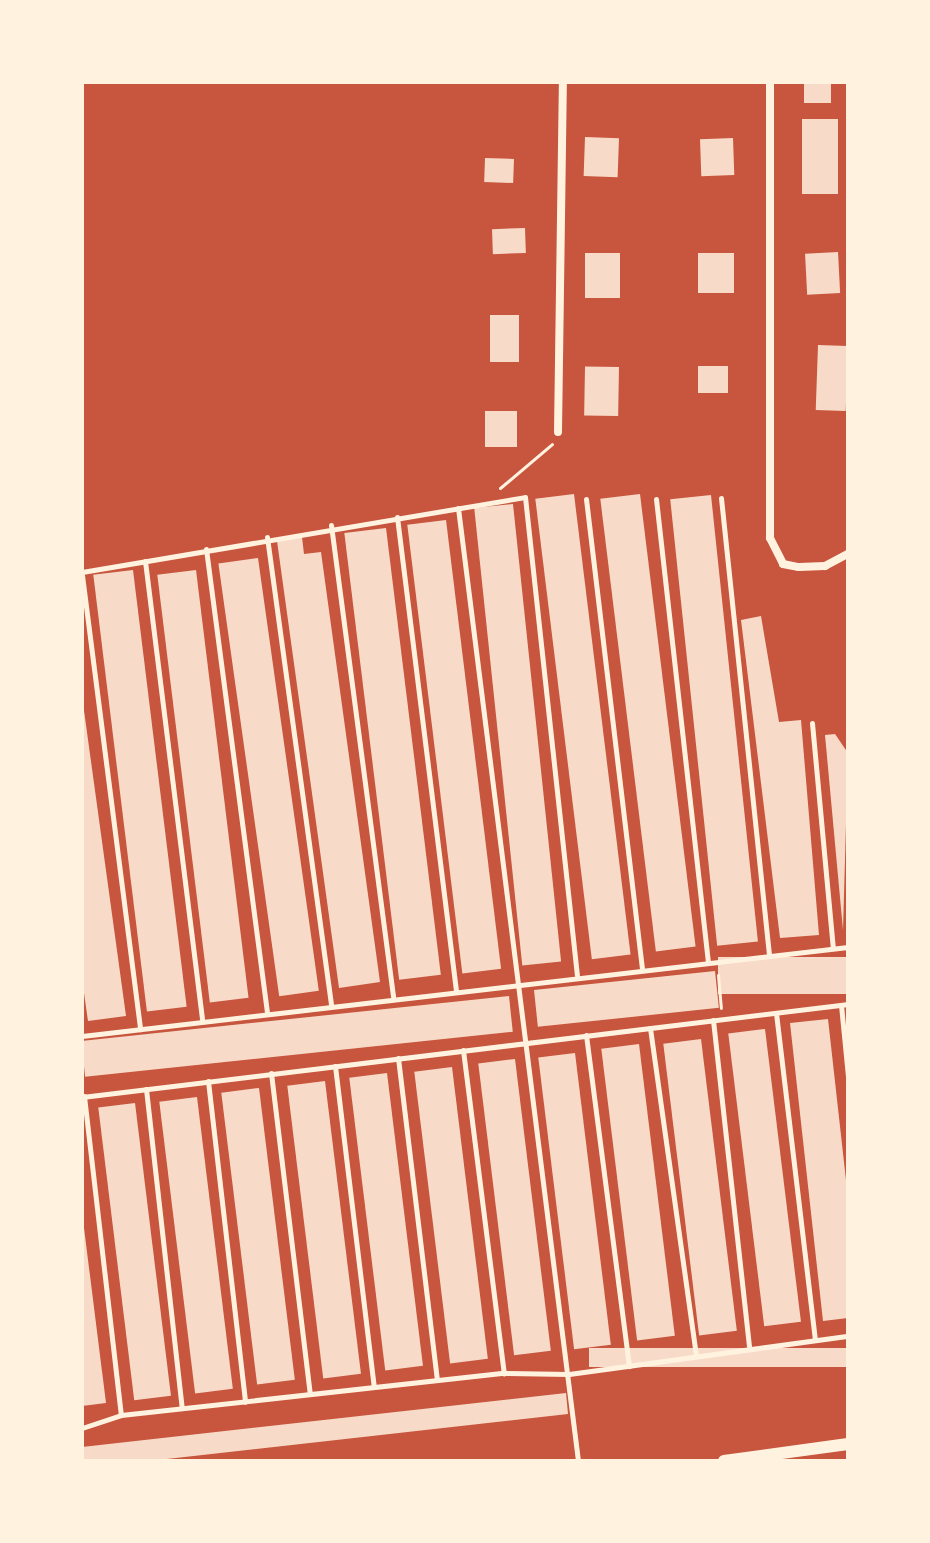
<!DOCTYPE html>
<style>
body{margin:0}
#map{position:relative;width:930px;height:1543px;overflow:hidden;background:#c8553d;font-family:"Work Sans",sans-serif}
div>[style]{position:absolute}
.building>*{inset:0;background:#f7dbc8;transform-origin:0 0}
.path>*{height:3px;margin:-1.5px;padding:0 1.5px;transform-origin:1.5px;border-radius:1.5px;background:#fff3e0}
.service>*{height:5px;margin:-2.5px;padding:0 2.5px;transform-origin:2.5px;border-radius:2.5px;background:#fff3e0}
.minor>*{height:8px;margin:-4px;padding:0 4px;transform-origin:4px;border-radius:4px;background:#fff3e0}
.tertiary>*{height:12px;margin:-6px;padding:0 6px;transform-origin:6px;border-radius:6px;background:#fff3e0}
span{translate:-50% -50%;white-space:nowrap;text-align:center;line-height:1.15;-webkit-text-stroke:8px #fff3e0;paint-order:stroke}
.frame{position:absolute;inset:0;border:84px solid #fff3e0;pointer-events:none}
</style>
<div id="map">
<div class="building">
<div style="left:804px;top:82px;width:27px;height:21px"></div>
<div style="left:802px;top:119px;width:36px;height:75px"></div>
<div style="left:585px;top:137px;width:34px;height:39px;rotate:2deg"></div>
<div style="left:733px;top:138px;width:37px;height:33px;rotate:88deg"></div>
<div style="left:485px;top:158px;width:29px;height:24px;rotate:2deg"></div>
<div style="left:525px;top:228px;width:25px;height:33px;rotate:88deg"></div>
<div style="left:838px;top:252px;width:41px;height:33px;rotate:87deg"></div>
<div style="left:585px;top:253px;width:35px;height:45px"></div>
<div style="left:698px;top:253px;width:36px;height:40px"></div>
<div style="left:490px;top:315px;width:29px;height:47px"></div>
<div style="left:818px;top:345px;width:30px;height:65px;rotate:2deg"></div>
<div style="left:698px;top:366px;width:30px;height:27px"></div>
<div style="left:619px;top:367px;width:49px;height:34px;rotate:91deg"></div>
<div style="left:517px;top:411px;width:36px;height:32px;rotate:90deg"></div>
<div style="left:574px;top:494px;width:464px;height:39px;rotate:83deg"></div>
<div style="left:640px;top:494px;width:456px;height:40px;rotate:83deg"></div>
<div style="left:711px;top:495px;width:449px;height:41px;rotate:84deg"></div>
<div style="left:513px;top:504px;width:460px;height:39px;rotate:84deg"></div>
<div style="left:446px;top:520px;width:452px;height:39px;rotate:83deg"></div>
<div style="left:386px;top:528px;width:450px;height:42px;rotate:83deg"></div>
<div style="clip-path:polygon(302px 537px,304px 554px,321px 552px,380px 982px,339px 988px,277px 541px)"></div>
<div style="left:258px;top:558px;width:437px;height:40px;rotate:82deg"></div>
<div style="left:133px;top:570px;width:440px;height:40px;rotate:83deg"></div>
<div style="left:196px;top:570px;width:431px;height:39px;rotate:83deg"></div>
<div style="clip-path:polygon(761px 616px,779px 722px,801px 720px,819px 935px,780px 938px,741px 620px)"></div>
<div style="clip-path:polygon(82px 696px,126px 1016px,88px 1021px,82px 979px)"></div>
<div style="clip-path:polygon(835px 734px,848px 753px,843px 930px,825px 735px)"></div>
<div style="left:848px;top:957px;width:37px;height:130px;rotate:90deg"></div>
<div style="left:715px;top:971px;width:37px;height:182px;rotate:84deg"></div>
<div style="left:509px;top:996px;width:36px;height:430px;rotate:84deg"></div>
<div style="clip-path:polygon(828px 1019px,848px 1198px,848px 1318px,823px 1321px,790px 1023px)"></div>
<div style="left:765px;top:1029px;width:295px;height:37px;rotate:83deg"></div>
<div style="left:701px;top:1039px;width:294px;height:38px;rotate:83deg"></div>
<div style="left:639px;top:1044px;width:294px;height:38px;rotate:83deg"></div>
<div style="left:575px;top:1053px;width:294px;height:37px;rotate:83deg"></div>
<div style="left:515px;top:1059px;width:294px;height:37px;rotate:83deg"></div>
<div style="left:452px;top:1067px;width:294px;height:38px;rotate:83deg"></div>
<div style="left:387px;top:1073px;width:295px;height:38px;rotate:83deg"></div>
<div style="left:325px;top:1081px;width:295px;height:38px;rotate:83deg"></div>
<div style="left:259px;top:1088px;width:294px;height:38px;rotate:83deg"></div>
<div style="left:197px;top:1097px;width:294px;height:38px;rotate:83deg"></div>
<div style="left:135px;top:1103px;width:295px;height:37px;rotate:83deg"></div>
<div style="clip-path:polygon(82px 1212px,106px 1403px,82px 1406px)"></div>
<div style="left:848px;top:1348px;width:19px;height:259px;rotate:90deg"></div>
<div style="clip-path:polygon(566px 1393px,568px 1414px,149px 1461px,82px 1461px,82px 1447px)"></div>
</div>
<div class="path">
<div style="left:500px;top:488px;width:68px;rotate:-40.2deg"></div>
<div style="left:718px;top:975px;width:33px;rotate:85deg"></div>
</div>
<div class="service">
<div style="left:721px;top:498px;width:460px;rotate:84deg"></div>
<div style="left:586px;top:499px;width:473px;rotate:83.2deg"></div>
<div style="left:656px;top:499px;width:466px;rotate:83.6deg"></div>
<div style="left:458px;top:508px;width:961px;rotate:82.82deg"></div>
<div style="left:397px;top:517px;width:477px;rotate:82.9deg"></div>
<div style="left:331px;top:525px;width:476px;rotate:82.5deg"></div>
<div style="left:267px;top:537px;width:472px;rotate:82.2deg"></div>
<div style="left:206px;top:549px;width:468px;rotate:82.5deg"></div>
<div style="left:145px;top:561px;width:464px;rotate:82.9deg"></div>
<div style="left:82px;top:572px;width:449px;rotate:-9.6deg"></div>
<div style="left:525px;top:497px;width:481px;rotate:83.8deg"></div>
<div style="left:82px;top:575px;width:458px;rotate:82.7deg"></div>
<div style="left:812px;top:723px;width:226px;rotate:84.7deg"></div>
<div style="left:841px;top:1005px;width:72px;rotate:84.4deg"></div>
<div style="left:776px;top:1013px;width:328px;rotate:83.2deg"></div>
<div style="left:713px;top:1020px;width:328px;rotate:83.7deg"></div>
<div style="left:650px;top:1028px;width:331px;rotate:82deg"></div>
<div style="left:586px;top:1035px;width:334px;rotate:82.6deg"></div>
<div style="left:82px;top:1036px;width:771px;rotate:-6.63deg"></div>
<div style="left:463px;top:1050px;width:326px;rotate:82.8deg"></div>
<div style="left:398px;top:1058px;width:324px;rotate:83.1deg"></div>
<div style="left:335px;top:1066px;width:323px;rotate:83.1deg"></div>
<div style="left:271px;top:1073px;width:323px;rotate:83.1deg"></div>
<div style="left:208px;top:1081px;width:323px;rotate:83.4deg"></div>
<div style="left:146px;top:1089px;width:321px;rotate:83.6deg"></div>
<div style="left:84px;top:1096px;width:321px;rotate:83.4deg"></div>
<div style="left:82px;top:1097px;width:772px;rotate:-6.92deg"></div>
<div style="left:82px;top:1428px;width:41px;rotate:-18.4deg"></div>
<div style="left:121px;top:1415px;width:385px;rotate:-6.3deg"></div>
<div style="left:504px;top:1373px;width:65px;rotate:0.9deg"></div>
<div style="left:569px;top:1374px;width:282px;rotate:-7.8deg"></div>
</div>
<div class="minor">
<div style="left:770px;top:82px;width:456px;rotate:90deg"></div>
<div style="left:770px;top:538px;width:29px;rotate:63deg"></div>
<div style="left:783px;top:564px;width:16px;rotate:11deg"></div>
<div style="left:799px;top:567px;width:26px;rotate:-2deg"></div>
<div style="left:825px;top:566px;width:26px;rotate:-28deg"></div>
<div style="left:558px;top:432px;width:350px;rotate:-89.2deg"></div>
</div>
<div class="tertiary">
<div style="left:724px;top:1461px;width:125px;rotate:-7.8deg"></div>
</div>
<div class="frame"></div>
</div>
